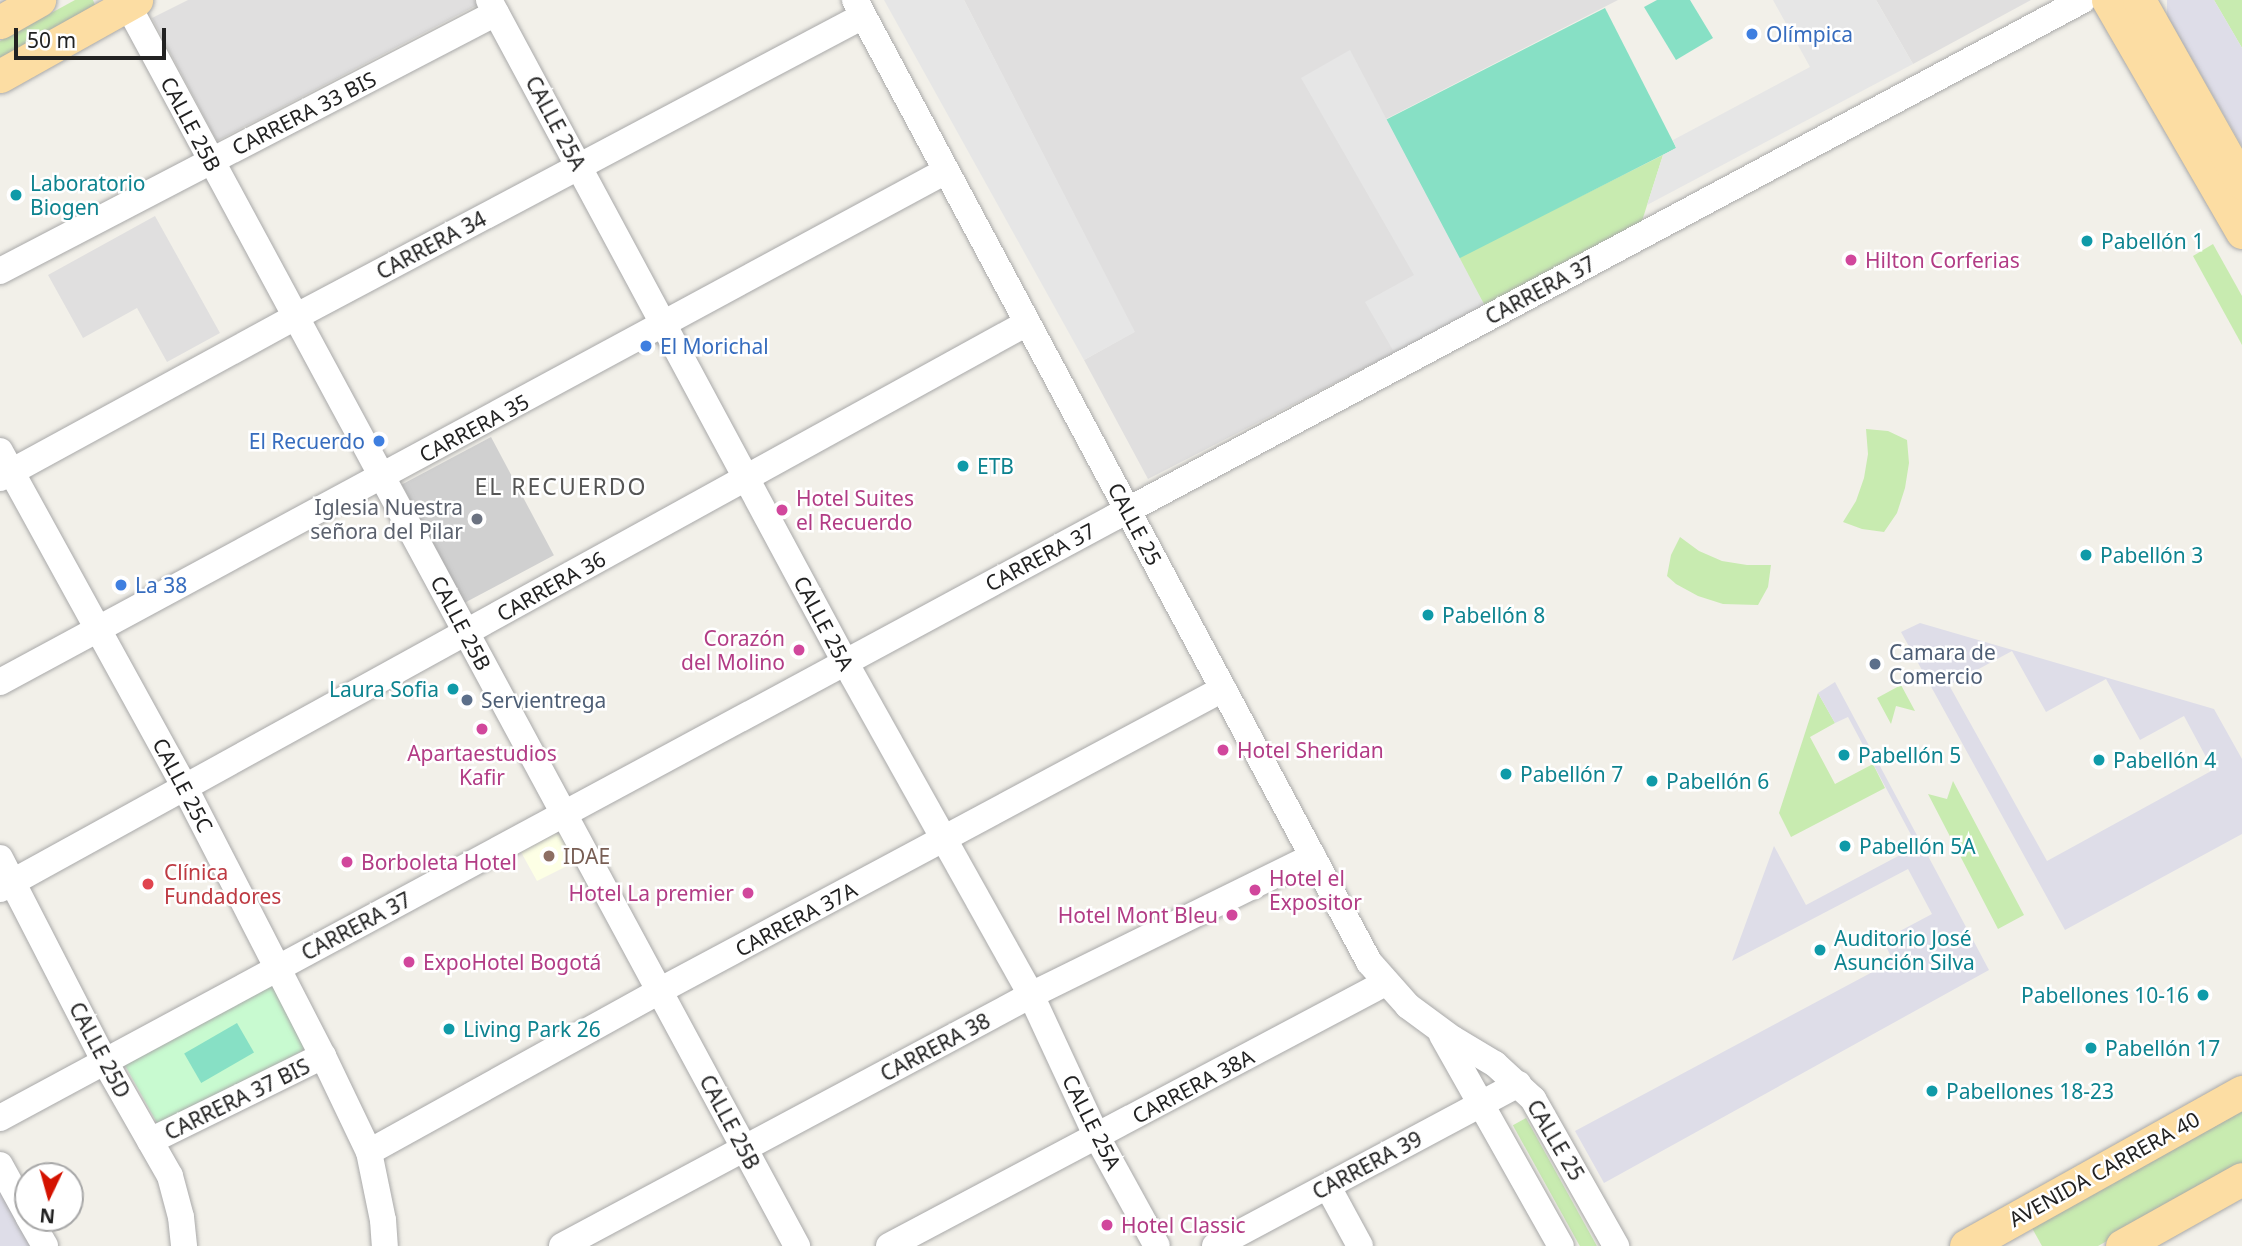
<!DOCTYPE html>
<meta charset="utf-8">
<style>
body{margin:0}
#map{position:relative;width:2242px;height:1246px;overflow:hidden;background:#f2f0e9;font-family:"Noto Sans",sans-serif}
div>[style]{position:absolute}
.residential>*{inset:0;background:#e0dfdf}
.education>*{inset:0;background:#fdffe5}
.religious>*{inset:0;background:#d0d0d0;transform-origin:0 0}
.grass>*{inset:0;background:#c8ebb0;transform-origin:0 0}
.park>*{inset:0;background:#c8fad0;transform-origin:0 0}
.pitch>*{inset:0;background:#87e0c5;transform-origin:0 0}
.parking>*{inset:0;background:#e6e6e6}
.plaza>*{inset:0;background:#dedde8}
.roads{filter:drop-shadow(0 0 2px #a9a9a9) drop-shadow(0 0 2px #a9a9a9)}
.minor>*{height:26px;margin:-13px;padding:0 13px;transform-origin:13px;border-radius:13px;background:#fff}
.major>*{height:33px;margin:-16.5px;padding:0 16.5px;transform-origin:16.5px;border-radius:16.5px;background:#fcdda3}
.dots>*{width:19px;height:19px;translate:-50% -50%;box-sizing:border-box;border:4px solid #fff;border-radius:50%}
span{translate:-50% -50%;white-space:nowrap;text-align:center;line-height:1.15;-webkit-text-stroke:5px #fff;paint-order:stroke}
.shop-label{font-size:21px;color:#366cbe}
.left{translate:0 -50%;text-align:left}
.right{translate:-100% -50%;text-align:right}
.street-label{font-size:21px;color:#222}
.culture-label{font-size:21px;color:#0d838f}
.hotel-label{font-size:21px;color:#b23c85}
.worship-label{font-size:21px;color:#5b616d}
.service-label{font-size:21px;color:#4e5e75}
.education-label{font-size:21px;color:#785e54}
.health-label{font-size:21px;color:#be3a42}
.neighbourhood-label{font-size:23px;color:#555;letter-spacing:2px}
.north{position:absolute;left:14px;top:1162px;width:70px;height:70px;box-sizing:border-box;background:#fff;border:2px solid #a7a7a7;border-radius:50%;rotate:185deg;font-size:19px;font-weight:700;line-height:28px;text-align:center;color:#222}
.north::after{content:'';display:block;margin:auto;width:24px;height:32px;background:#d41200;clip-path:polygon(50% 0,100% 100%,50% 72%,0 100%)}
.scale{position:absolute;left:14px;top:28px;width:152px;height:32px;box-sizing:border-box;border:4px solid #222;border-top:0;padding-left:9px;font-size:21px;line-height:24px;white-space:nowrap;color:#222;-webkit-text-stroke:5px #fff;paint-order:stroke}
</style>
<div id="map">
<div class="residential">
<div style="clip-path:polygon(188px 0,474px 0,477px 5px,217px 141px,152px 18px)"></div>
<div style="clip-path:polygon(964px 0,1618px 0,1386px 119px,1485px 306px,1148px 479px,1084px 360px,1134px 332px)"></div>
<div style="clip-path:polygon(1876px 0,2031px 0,1913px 64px)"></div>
<div style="clip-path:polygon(155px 216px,220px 333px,167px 362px,137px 308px,83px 338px,48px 275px)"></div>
</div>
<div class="education">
<div style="clip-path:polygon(555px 834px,562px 835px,577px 861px,537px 881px,521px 852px)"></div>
</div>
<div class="religious">
<div style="left:491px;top:437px;width:134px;height:101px;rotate:62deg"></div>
</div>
<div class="grass">
<div style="clip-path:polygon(75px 0,93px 0,97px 10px,0 64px,0 41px)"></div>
<div style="clip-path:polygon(2214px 0,2242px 0,2242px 48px)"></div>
<div style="clip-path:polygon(1663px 155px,1642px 221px,1485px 306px,1457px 258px)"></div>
<div style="clip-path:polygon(2213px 244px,2242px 296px,2242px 345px,2193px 256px)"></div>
<div style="clip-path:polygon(1866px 429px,1888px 431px,1907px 440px,1909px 463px,1905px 488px,1897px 513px,1884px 532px,1862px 529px,1843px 522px,1856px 501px,1864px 478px,1868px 454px)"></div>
<div style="clip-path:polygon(1680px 537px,1699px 551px,1722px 561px,1747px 565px,1771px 565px,1768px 587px,1758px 605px,1723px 604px,1698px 596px,1676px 584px,1667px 576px,1671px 555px)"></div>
<div style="clip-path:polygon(1901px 685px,1915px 711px,1896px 706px,1891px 724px,1877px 698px)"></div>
<div style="clip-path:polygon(1818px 693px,1835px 723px,1810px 737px,1835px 784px,1873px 764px,1885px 788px,1791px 837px,1779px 813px)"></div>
<div style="clip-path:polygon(1953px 781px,2024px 915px,1998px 929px,1928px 794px,1947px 799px)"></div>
<div style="clip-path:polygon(2242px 1111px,2242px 1166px,2098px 1246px,2042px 1246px,2032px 1228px)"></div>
<div style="left:1526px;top:1118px;width:146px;height:15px;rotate:61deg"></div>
</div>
<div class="park">
<div style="left:271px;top:980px;width:77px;height:169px;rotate:61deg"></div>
</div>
<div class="pitch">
<div style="clip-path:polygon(1657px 0,1690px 0,1713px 38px,1676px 60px,1644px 7px)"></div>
<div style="left:1605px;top:8px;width:157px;height:246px;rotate:63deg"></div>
<div style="left:237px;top:1023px;width:34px;height:61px;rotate:60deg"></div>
</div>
<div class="parking">
<div style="clip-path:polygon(884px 0,964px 0,1135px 332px,1084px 360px)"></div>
<div style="clip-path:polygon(1773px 0,1876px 0,1913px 64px,1647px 205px,1663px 155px,1676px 148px,1673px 140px,1810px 67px)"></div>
<div style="clip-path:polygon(1350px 50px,1485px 306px,1394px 352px,1365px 302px,1414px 275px,1301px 78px)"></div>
</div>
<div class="plaza">
<div style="clip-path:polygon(2167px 0,2214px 0,2242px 48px,2242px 146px,2167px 16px)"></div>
<div style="clip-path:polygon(evenodd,1920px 623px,2214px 709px,2242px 759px,2242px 834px,2065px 930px,1901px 632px,1920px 623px,2012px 651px,2046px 712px,2106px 679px,2140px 740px,2184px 716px,2213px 770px,2047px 861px,1949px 685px,2012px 651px)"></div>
<div style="clip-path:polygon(1835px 682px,1989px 970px,1604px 1183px,1575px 1131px,1893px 961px,1883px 940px,1932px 914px,1908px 869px,1732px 961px,1774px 846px,1806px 905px,1917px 846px,1848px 717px,1835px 723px,1818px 693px)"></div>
<div style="clip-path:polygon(0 1189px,32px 1246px,0 1246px)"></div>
</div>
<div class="roads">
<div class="minor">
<div style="left:125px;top:0;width:1416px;rotate:61.66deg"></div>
<div style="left:489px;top:0;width:752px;rotate:61.73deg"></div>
<div style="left:845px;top:662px;width:381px;rotate:60.8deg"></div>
<div style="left:1031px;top:995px;width:157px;rotate:65.1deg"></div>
<div style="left:1097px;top:1137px;width:124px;rotate:61.2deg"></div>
<div style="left:855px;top:0;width:1091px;rotate:61.88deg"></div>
<div style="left:1369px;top:962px;width:59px;rotate:48.4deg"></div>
<div style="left:1408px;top:1006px;width:56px;rotate:36.3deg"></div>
<div style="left:1453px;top:1039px;width:49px;rotate:30.8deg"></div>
<div style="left:1495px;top:1064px;width:52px;rotate:42.6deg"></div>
<div style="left:1533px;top:1099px;width:169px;rotate:60.5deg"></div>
<div style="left:0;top:271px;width:559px;rotate:-27.48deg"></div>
<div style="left:0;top:451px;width:384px;rotate:61.2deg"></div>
<div style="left:185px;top:788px;width:301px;rotate:62.8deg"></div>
<div style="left:323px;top:1056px;width:106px;rotate:64.4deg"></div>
<div style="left:369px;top:1152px;width:69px;rotate:78.4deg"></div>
<div style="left:383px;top:1220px;width:26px;rotate:86deg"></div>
<div style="left:0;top:478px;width:336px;rotate:-28.6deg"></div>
<div style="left:295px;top:317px;width:643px;rotate:-27.92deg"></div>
<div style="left:0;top:682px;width:1075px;rotate:-28.38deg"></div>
<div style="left:0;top:858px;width:229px;rotate:62.8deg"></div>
<div style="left:105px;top:1062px;width:131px;rotate:60.3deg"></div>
<div style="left:170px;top:1176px;width:42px;rotate:75deg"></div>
<div style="left:181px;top:1217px;width:29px;rotate:84deg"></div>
<div style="left:0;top:889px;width:1173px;rotate:-28.86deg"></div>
<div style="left:1442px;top:1035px;width:242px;rotate:60.6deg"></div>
<div style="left:0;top:1118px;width:1267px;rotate:-28.33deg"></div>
<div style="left:1115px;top:517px;width:1097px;rotate:-28.11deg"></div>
<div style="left:150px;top:1141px;width:193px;rotate:-26.2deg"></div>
<div style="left:369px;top:1152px;width:332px;rotate:-29deg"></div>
<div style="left:659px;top:991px;width:640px;rotate:-28.17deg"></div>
<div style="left:0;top:1165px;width:58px;rotate:61.2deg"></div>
<div style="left:1328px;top:1187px;width:67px;rotate:61.5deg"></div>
<div style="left:29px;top:1218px;width:32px;rotate:60deg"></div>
<div style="left:562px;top:1246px;width:532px;rotate:-28.15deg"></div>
<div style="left:1031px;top:995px;width:314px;rotate:-26.2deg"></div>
<div style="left:889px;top:1246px;width:561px;rotate:-27.93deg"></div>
<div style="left:1215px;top:1246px;width:344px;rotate:-28.1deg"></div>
</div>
<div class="major">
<div style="left:2108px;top:0;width:268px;rotate:60deg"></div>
<div style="left:2139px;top:0;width:210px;rotate:60.6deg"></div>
<div style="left:0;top:22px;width:45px;rotate:-29.4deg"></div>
<div style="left:0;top:76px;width:156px;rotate:-29.2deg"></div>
<div style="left:1966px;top:1246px;width:316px;rotate:-29.2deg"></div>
<div style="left:2122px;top:1246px;width:137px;rotate:-29.2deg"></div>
</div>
</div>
<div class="dots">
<div style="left:1752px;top:34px;background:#3f7fe0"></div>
<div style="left:16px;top:195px;background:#0f9aa8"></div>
<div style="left:2087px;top:241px;background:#0f9aa8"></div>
<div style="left:1851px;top:260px;background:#d1479c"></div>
<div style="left:646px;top:346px;background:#3f7fe0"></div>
<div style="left:379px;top:441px;background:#3f7fe0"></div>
<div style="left:963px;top:466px;background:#0f9aa8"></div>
<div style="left:782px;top:510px;background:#d1479c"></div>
<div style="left:477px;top:519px;background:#6b7280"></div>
<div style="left:2086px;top:555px;background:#0f9aa8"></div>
<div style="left:121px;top:585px;background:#3f7fe0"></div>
<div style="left:1428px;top:615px;background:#0f9aa8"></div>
<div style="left:799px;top:650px;background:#d1479c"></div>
<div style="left:1875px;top:664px;background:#5c6f8a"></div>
<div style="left:453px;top:689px;background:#0f9aa8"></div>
<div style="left:467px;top:700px;background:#5c6f8a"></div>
<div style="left:482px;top:729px;background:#d1479c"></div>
<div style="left:1223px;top:750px;background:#d1479c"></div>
<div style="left:1844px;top:755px;background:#0f9aa8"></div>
<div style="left:2099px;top:760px;background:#0f9aa8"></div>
<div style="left:1506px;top:774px;background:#0f9aa8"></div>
<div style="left:1652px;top:781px;background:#0f9aa8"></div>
<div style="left:1845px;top:846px;background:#0f9aa8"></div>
<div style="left:549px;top:856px;background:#8d6e63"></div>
<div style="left:347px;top:862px;background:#d1479c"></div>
<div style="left:148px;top:884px;background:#e0444e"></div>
<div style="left:1255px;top:890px;background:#d1479c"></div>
<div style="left:748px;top:893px;background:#d1479c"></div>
<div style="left:1232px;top:915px;background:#d1479c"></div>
<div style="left:1820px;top:950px;background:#0f9aa8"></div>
<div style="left:409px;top:962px;background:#d1479c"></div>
<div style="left:2203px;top:995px;background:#0f9aa8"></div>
<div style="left:449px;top:1029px;background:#0f9aa8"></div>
<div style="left:2091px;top:1048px;background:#0f9aa8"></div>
<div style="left:1932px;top:1091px;background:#0f9aa8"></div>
<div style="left:1107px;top:1225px;background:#d1479c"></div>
</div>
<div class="shop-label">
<span class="left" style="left:1766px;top:34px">Olímpica</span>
<span class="left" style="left:660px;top:346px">El Morichal</span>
<span class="right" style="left:365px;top:441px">El Recuerdo</span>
<span class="left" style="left:135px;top:585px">La 38</span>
</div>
<div class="street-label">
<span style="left:304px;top:113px;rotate:-27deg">CARRERA 33 BIS</span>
<span style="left:556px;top:123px;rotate:62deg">CALLE 25A</span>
<span style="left:191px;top:124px;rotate:62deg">CALLE 25B</span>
<span style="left:431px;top:245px;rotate:-28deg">CARRERA 34</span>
<span style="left:1540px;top:290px;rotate:-28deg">CARRERA 37</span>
<span style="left:474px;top:428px;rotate:-28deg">CARRERA 35</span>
<span style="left:1135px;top:524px;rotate:62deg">CALLE 25</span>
<span style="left:1040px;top:557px;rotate:-28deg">CARRERA 37</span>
<span style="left:551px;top:586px;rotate:-29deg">CARRERA 36</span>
<span style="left:461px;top:623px;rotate:62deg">CALLE 25B</span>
<span style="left:824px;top:623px;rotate:62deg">CALLE 25A</span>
<span style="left:183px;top:785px;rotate:62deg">CALLE 25C</span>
<span style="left:796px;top:919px;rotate:-28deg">CARRERA 37A</span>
<span style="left:356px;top:926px;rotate:-28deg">CARRERA 37</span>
<span style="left:935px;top:1047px;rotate:-28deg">CARRERA 38</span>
<span style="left:100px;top:1050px;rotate:62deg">CALLE 25D</span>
<span style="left:1193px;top:1086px;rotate:-28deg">CARRERA 38A</span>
<span style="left:237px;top:1099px;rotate:-26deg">CARRERA 37 BIS</span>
<span style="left:730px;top:1122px;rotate:62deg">CALLE 25B</span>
<span style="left:1092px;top:1122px;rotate:63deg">CALLE 25A</span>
<span style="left:1556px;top:1140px;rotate:59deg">CALLE 25</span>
<span style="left:1367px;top:1165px;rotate:-28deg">CARRERA 39</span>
<span style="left:2104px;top:1169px;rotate:-29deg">AVENIDA CARRERA 40</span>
</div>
<div class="culture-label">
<span class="left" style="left:30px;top:195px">Laboratorio<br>Biogen</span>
<span class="left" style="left:2101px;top:241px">Pabellón 1</span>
<span class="left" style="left:977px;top:466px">ETB</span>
<span class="left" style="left:2100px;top:555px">Pabellón 3</span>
<span class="left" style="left:1442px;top:615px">Pabellón 8</span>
<span class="right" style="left:439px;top:689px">Laura Sofia</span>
<span class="left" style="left:1858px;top:755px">Pabellón 5</span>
<span class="left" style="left:2113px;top:760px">Pabellón 4</span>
<span class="left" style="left:1520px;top:774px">Pabellón 7</span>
<span class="left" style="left:1666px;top:781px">Pabellón 6</span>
<span class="left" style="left:1859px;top:846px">Pabellón 5A</span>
<span class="left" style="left:1834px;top:950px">Auditorio José<br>Asunción Silva</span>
<span class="right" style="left:2189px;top:995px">Pabellones 10-16</span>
<span class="left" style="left:463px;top:1029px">Living Park 26</span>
<span class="left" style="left:2105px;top:1048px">Pabellón 17</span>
<span class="left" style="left:1946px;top:1091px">Pabellones 18-23</span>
</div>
<div class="hotel-label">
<span class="left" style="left:1865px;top:260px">Hilton Corferias</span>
<span class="left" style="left:796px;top:510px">Hotel Suites<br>el Recuerdo</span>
<span class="right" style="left:785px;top:650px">Corazón<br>del Molino</span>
<span class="left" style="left:1237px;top:750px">Hotel Sheridan</span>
<span style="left:482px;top:765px">Apartaestudios<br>Kafir</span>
<span class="left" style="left:361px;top:862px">Borboleta Hotel</span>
<span class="left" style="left:1269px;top:890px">Hotel el<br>Expositor</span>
<span class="right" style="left:734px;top:893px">Hotel La premier</span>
<span class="right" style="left:1218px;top:915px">Hotel Mont Bleu</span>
<span class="left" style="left:423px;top:962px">ExpoHotel Bogotá</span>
<span class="left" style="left:1121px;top:1225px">Hotel Classic</span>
</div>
<div class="worship-label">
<span class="right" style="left:463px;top:519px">Iglesia Nuestra<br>señora del Pilar</span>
</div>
<div class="service-label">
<span class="left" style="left:1889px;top:664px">Camara de<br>Comercio</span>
<span class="left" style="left:481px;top:700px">Servientrega</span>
</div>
<div class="education-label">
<span class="left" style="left:563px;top:856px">IDAE</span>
</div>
<div class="health-label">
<span class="left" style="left:164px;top:884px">Clínica<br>Fundadores</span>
</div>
<div class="neighbourhood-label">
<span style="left:561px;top:486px">EL RECUERDO</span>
</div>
<div class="north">N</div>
<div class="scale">50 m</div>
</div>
